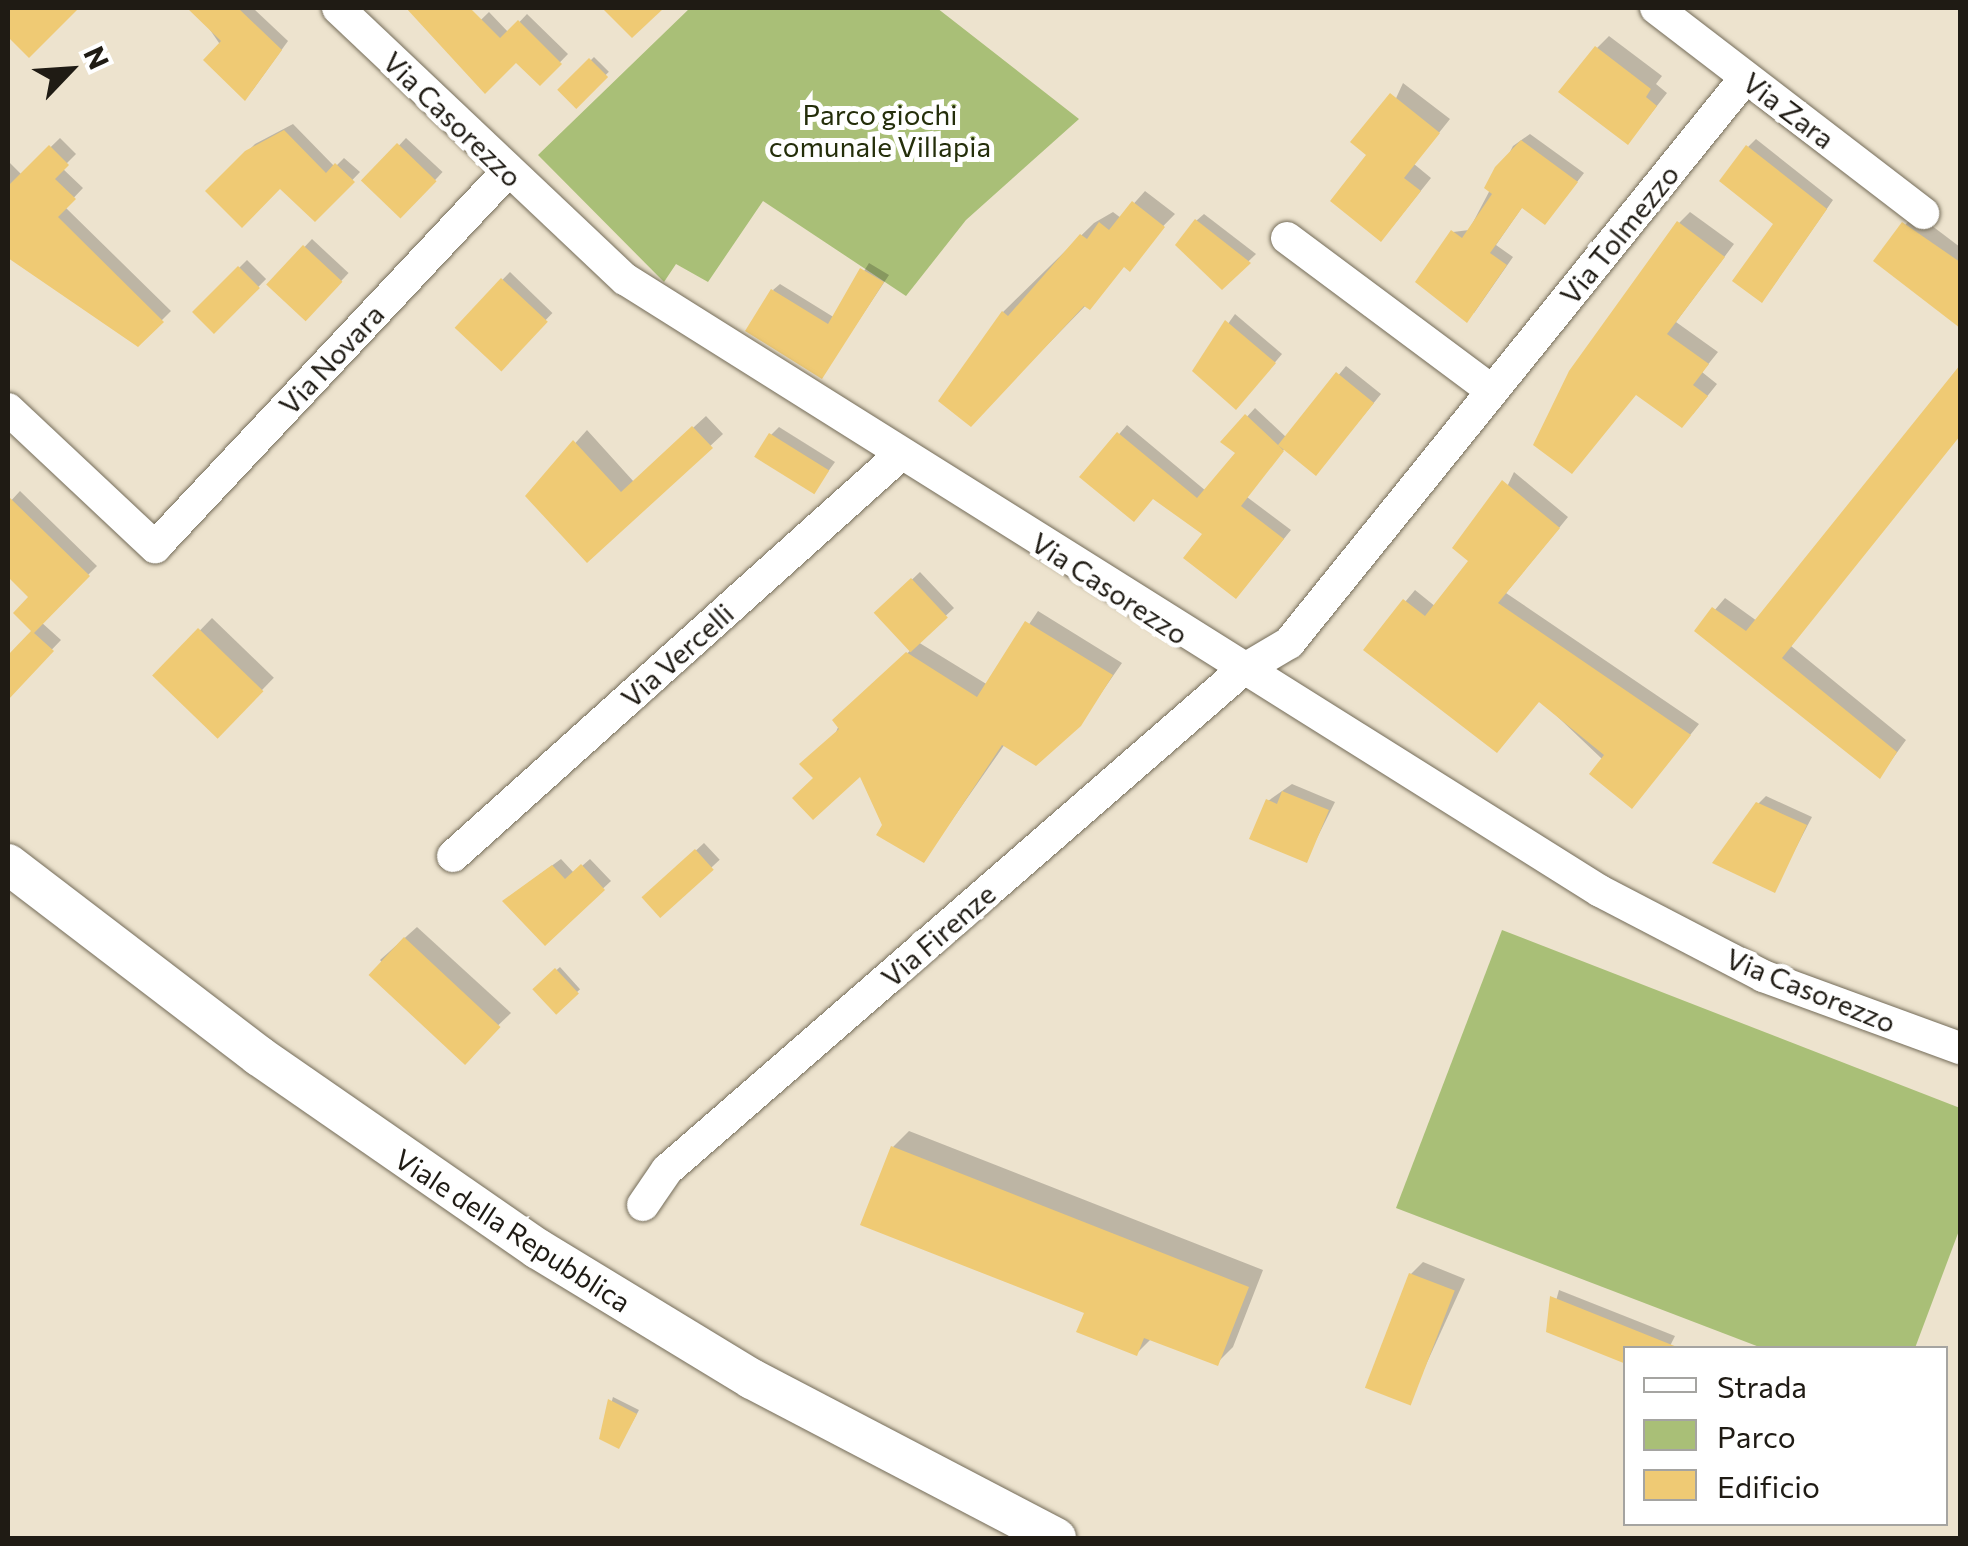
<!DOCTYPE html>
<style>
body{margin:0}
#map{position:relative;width:1968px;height:1546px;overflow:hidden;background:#ede3ce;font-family:Commissioner,sans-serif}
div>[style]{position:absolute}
.green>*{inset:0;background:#a9bf77}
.shadow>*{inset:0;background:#0003;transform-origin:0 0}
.building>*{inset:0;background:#efca74;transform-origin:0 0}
.roads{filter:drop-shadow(0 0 2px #746c59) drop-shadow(0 0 2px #746c59)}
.minor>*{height:32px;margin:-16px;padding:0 16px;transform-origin:16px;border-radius:16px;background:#fff}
.tertiary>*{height:40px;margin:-20px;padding:0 20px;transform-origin:20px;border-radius:20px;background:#fff}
span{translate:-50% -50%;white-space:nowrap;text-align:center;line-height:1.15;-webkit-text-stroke:10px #fff;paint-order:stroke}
.street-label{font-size:28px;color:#1f1b14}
.park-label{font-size:28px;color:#242e0a}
.frame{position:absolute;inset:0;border:10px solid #1f1b14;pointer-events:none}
.legend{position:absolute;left:1623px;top:1346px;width:325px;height:180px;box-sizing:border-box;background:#fff;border:2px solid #a5a4a1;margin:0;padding:12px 18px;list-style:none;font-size:30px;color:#1f1b14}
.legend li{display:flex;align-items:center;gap:20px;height:50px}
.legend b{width:50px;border:2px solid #a5a4a1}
.north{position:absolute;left:20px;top:20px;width:100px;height:100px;-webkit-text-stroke:8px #fff;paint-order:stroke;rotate:65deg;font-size:28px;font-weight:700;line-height:40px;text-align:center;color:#1f1b14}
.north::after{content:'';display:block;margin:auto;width:35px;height:45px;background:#1f1b14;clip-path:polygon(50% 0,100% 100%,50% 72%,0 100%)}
</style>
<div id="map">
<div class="green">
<div style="clip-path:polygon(690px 8px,937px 8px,1079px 119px,966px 220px,906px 296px,763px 201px,708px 282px,676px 264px,664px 282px,538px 155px)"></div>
<div style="clip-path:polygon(1502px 930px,1960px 1108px,1960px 1228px,1915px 1348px,1762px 1348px,1396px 1208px)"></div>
</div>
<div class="shadow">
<div style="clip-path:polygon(195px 8px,253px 8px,288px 41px,252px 91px)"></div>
<div style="clip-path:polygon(489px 12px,509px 33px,527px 14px,568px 54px,540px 83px,516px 59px,447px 53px)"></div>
<div style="clip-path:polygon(1609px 36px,1662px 76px,1656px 84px,1667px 93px,1639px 129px,1597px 48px)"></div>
<div style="left:594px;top:57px;width:21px;height:47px;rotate:45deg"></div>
<div style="clip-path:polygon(1403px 83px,1450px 119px,1414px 164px,1431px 178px,1392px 227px,1370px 155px)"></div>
<div style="clip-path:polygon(293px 124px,335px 167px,344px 158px,360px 172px,315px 219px,280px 186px,208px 191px,255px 144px)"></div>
<div style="clip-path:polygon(1530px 134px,1584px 173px,1552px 214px,1523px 206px,1496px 245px,1513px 257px,1474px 313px,1453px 232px,1469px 230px,1513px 146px)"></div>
<div style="clip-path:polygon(60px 138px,76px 154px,62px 168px,83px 188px,65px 207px,171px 311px,138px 344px,8px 254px,8px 161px,22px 175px)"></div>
<div style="left:406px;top:138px;width:50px;height:60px;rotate:43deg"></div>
<div style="clip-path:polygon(1756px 139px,1833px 200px,1769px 292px,1776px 223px,1748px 147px)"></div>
<div style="clip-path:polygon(1145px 191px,1175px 214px,971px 423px,1003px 312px,1094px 223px,1113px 212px,1121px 218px)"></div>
<div style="clip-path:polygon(1690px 212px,1734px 244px,1676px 322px,1718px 352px,1702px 372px,1717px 384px,1693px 414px,1637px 393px,1679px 223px)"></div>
<div style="clip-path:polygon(1915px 213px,1960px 247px,1960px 325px,1876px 261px)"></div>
<div style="clip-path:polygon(1204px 214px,1256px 254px,1222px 287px,1196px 221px)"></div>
<div style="left:312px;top:239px;width:50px;height:63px;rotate:43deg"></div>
<div style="left:247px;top:260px;width:27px;height:74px;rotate:45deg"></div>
<div style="clip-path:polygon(869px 263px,889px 275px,822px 376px,773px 290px,780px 284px,835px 318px)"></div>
<div style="left:510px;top:272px;width:59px;height:76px;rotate:44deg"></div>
<div style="clip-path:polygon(1235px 314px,1282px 354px,1244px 399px,1195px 370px)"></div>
<div style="clip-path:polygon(1346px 366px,1381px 394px,1324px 464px,1285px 448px,1247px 497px,1291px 530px,1244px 588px,1206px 534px,1154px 496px,1083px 476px,1127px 425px,1206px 491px,1238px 452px,1224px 442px,1255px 408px,1287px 438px)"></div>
<div style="clip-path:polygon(1960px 369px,1960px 428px,1791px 646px,1906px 740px,1880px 776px,1697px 631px,1725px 598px,1757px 621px)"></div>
<div style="clip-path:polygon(706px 416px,723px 434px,588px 560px,528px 496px,587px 430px,634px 482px)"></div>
<div style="clip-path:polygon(779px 427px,835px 462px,814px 491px,771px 435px)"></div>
<div style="clip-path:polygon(1514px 472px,1568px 517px,1506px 593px,1699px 724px,1641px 796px,1540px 700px,1366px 649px,1415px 590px,1436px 607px,1472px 561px)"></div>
<div style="clip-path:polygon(20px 491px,97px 566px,41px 622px,61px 640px,19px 684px,8px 659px,35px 631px,31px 597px,8px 574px,8px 504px)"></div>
<div style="clip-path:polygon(920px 572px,954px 608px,918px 642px,988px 685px,1038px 611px,1122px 663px,1079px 725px,1005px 744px,924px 860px,885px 825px,861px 773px,816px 778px,846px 709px,912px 649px,877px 613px)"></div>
<div style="left:212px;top:618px;width:86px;height:81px;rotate:44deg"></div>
<div style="clip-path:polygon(1292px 784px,1335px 802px,1306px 860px,1268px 801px)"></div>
<div style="clip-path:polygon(1766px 796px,1812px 817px,1774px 890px,1758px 804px)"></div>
<div style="left:704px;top:843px;width:23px;height:80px;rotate:47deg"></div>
<div style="clip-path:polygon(561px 859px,574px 873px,590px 859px,611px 881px,545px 943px,513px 894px)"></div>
<div style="clip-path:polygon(417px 927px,511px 1013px,464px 1058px,380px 960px)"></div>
<div style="left:560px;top:967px;width:30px;height:33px;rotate:48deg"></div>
<div style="clip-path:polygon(909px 1131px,1263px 1270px,1233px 1347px,1217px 1363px,1152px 1338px,1137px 1353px,893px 1147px)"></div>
<div style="clip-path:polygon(1423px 1262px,1465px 1279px,1409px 1402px,1411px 1274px)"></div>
<div style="clip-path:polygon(1559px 1290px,1675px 1336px,1669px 1348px,1626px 1348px,1548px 1330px)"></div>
<div style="clip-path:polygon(613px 1397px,639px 1410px,621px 1443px,601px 1438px)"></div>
</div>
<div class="building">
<div style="clip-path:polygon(8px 8px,79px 8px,29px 58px,8px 37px)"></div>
<div style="clip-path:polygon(187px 8px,238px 8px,282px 50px,245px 101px,203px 60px,221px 41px)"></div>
<div style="clip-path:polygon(406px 8px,470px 8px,500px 38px,518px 20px,562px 64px,540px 86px,516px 63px,485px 94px)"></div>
<div style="clip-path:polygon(602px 8px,664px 8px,632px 38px)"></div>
<div style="clip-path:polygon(1595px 46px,1651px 89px,1646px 97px,1657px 106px,1628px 145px,1558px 92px)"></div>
<div style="left:589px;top:58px;width:27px;height:45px;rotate:45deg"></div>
<div style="clip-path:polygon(1390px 93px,1440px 133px,1404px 178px,1421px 191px,1381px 242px,1330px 201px,1366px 155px,1350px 142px)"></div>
<div style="clip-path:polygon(284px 130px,326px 173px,335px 163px,355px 182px,315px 222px,280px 189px,242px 228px,205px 191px,245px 151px)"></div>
<div style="clip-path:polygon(1521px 140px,1578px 182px,1545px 225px,1522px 208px,1490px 253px,1507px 265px,1467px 323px,1415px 282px,1451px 230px,1462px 238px,1492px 194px,1484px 188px,1495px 167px)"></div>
<div style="left:397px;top:143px;width:55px;height:52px;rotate:44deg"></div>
<div style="clip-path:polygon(49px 145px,69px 165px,55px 179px,76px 199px,58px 217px,164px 322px,138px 347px,8px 258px,8px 186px)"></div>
<div style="clip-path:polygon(1746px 145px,1827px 209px,1762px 303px,1732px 281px,1773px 224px,1719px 181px)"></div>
<div style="clip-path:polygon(1132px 201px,1165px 227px,1130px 272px,1124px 267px,1090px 310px,1084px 306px,971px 427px,938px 401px,1002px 311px,1008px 316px,1080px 234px,1087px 239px,1099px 222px,1109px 230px)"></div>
<div style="clip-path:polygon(1195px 219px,1251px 263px,1222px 290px,1175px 245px)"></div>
<div style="clip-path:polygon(1677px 221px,1725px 257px,1667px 334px,1709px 364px,1693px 385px,1708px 396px,1682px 428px,1636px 395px,1572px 474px,1533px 445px,1569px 371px)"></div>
<div style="clip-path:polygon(1902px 222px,1960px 262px,1960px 328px,1873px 261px)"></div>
<div style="left:303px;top:245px;width:54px;height:54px;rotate:43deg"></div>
<div style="left:238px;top:266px;width:31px;height:65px;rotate:45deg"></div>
<div style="clip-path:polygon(860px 268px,884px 282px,822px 379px,745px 331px,771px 289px,828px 324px)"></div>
<div style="left:501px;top:278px;width:64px;height:68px;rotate:43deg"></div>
<div style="clip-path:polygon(1225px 320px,1276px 363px,1236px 410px,1192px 371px)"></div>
<div style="clip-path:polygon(1960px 365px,1960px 436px,1782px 658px,1897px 752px,1880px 779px,1694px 631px,1712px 607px,1746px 631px)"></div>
<div style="clip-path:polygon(1336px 372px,1374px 403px,1316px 476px,1278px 445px,1284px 451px,1241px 506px,1284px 539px,1236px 599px,1183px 558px,1202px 534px,1153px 499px,1134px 522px,1079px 477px,1117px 432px,1197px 498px,1235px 453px,1220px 442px,1245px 414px,1278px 445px)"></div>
<div style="clip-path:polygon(692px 426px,713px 448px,587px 563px,525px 496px,573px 440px,621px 492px)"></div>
<div style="left:769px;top:433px;width:71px;height:28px;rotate:32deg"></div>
<div style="clip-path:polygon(1502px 480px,1560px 528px,1498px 603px,1691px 735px,1632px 809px,1589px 774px,1604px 755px,1539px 702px,1497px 753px,1363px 650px,1403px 599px,1425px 616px,1468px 561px,1452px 548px)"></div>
<div style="clip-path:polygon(8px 496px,90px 576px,34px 633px,54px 651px,8px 700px,8px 655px,31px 631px,13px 613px,28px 597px,8px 577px)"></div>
<div style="left:911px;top:578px;width:54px;height:51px;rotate:47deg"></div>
<div style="clip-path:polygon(1025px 621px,1113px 675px,1081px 726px,1036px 766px,1002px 745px,924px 863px,876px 835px,882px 825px,860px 777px,813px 820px,792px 798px,813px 778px,799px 764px,839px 729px,832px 720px,906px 652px,977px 697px)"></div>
<div style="left:198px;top:628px;width:91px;height:66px;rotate:44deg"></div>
<div style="clip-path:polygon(1282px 791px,1329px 810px,1307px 863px,1249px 839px,1266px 799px,1277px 804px)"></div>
<div style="clip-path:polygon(1756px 802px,1807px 825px,1775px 893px,1712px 863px)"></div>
<div style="left:695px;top:849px;width:28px;height:72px;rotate:48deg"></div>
<div style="clip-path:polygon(581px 864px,605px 890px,545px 946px,502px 901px,552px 865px,565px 879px)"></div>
<div style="left:404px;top:937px;width:132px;height:52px;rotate:43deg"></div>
<div style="left:555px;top:968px;width:35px;height:31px;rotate:47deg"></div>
<div style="clip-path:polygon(891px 1146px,1249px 1287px,1218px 1366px,1144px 1338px,1137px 1356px,1076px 1332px,1084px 1313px,860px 1225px)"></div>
<div style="left:1409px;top:1273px;width:49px;height:123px;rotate:21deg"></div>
<div style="clip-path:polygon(1550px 1296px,1677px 1347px,1677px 1348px,1626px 1348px,1626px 1364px,1546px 1332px)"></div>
<div style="clip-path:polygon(608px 1399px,637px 1414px,619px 1449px,599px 1439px)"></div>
</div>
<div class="roads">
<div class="minor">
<div style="left:338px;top:8px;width:395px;rotate:43.4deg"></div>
<div style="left:625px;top:279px;width:1151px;rotate:32.12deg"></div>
<div style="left:1600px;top:891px;width:184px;rotate:27.5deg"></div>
<div style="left:1763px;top:976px;width:210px;rotate:20.1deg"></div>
<div style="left:1656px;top:8px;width:337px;rotate:37.5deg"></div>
<div style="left:1287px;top:238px;width:256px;rotate:36.7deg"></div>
<div style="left:8px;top:409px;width:202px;rotate:43.2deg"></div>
<div style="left:155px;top:547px;width:516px;rotate:-46.81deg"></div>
<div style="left:453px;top:856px;width:602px;rotate:-41.9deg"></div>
<div style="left:643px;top:1205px;width:42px;rotate:-55.6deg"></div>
<div style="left:667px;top:1170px;width:759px;rotate:-40.99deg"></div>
<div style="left:1240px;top:672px;width:57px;rotate:-30.6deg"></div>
<div style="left:1289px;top:643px;width:727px;rotate:-51.08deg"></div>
</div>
<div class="tertiary">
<div style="left:8px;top:864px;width:316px;rotate:37.4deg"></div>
<div style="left:259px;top:1056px;width:339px;rotate:34.7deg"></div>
<div style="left:538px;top:1249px;width:250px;rotate:31.3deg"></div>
<div style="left:752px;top:1379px;width:343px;rotate:27.6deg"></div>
</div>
</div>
<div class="street-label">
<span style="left:1789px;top:110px;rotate:37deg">Via Zara</span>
<span style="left:453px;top:119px;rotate:44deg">Via Casorezzo</span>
<span style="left:1619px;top:234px;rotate:-51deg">Via Tolmezzo</span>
<span style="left:331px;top:359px;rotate:-47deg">Via Novara</span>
<span style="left:1110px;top:588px;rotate:33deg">Via Casorezzo</span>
<span style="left:677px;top:655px;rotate:-42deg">Via Vercelli</span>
<span style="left:938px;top:935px;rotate:-41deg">Via Firenze</span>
<span style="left:1811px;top:990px;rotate:22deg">Via Casorezzo</span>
<span style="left:513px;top:1230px;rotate:33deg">Viale della Repubblica</span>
</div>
<div class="park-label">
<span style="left:880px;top:130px">Parco giochi<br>comunale Villapia</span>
</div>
<div class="frame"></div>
<ul class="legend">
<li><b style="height:12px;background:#fff"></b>Strada</li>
<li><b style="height:28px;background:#a9bf77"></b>Parco</li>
<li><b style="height:28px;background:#efca74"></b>Edificio</li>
</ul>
<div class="north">N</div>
</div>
